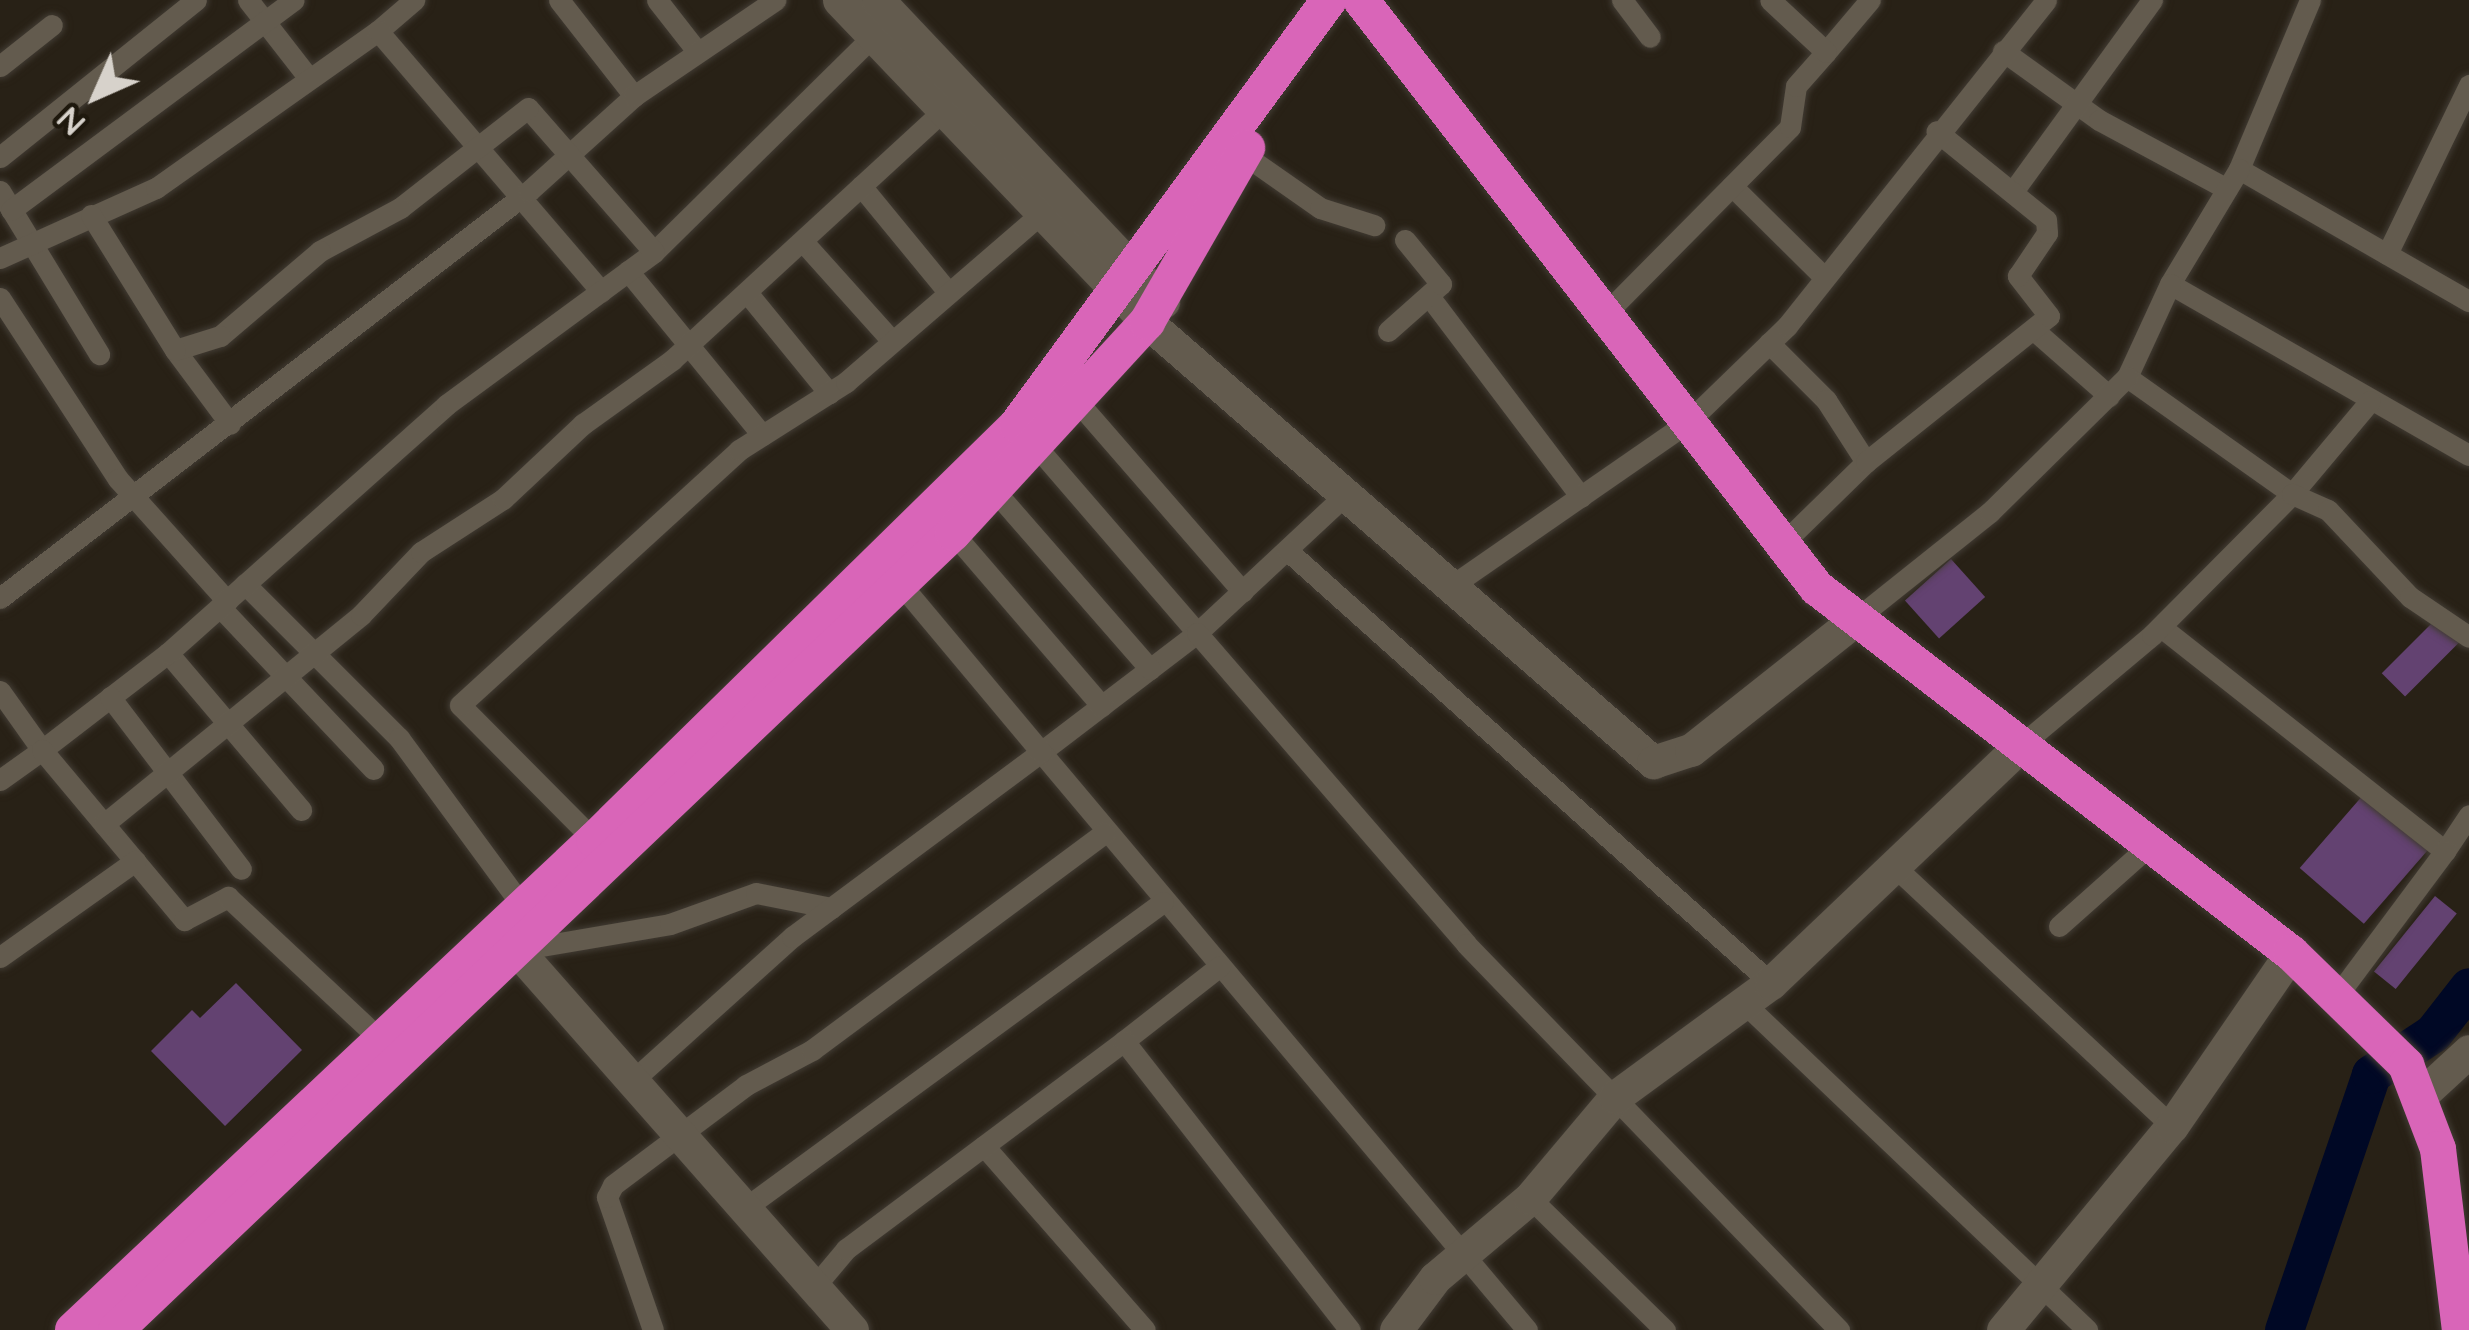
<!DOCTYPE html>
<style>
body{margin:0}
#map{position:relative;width:2469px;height:1330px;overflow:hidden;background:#282116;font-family:Quicksand,sans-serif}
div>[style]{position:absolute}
.river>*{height:39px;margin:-19.5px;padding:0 19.5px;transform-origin:19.5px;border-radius:19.5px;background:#000825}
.building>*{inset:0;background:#634271;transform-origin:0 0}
.roads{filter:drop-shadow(0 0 3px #413b33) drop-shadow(0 0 3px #413b33)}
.street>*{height:21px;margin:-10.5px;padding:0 10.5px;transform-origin:10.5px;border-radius:10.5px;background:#635b4e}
.secondary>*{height:33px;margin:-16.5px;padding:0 16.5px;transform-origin:16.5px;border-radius:16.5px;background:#635b4e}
.highway>*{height:36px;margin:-18px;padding:0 18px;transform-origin:18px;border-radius:18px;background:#d965b8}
span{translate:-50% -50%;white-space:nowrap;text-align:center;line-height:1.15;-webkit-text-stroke:9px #1e180d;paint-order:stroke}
.north{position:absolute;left:36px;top:36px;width:120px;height:120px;-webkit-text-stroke:9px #1e180d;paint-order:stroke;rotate:225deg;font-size:33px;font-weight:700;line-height:48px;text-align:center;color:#d7d2cb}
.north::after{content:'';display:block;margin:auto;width:42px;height:54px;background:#d7d2cb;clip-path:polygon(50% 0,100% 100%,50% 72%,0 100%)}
</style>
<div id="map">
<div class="river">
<div style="left:2284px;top:1330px;width:270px;rotate:-71.2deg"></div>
<div style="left:2371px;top:1074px;width:74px;rotate:-33.5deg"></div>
<div style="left:2433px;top:1033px;width:58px;rotate:-52deg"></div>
</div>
<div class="building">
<div style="left:1951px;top:559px;width:51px;height:62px;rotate:48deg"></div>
<div style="left:2439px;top:616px;width:33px;height:81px;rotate:45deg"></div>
<div style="left:2364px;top:794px;width:85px;height:98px;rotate:41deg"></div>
<div style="left:2435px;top:896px;width:28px;height:97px;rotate:39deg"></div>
<div style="clip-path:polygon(236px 983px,302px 1050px,225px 1126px,151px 1051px,192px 1010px,200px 1018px)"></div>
</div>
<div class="roads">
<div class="street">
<div style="left:248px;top:0;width:98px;rotate:52.1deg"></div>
<div style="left:559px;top:0;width:122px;rotate:52deg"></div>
<div style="left:657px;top:0;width:63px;rotate:52deg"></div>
<div style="left:1622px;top:0;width:46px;rotate:52.9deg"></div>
<div style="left:2310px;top:0;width:183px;rotate:112.8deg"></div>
<div style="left:2239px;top:169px;width:265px;rotate:29.9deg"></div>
<div style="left:378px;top:31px;width:48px;rotate:-40.7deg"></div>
<div style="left:2003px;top:51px;width:118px;rotate:35.7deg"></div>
<div style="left:2099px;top:120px;width:145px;rotate:28.3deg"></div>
<div style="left:1826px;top:52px;width:68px;rotate:-49.8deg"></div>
<div style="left:0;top:66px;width:66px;rotate:-38.3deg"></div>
<div style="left:1243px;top:154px;width:94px;rotate:35deg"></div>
<div style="left:1320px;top:208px;width:57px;rotate:17.5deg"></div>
<div style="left:0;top:157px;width:251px;rotate:-38.7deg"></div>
<div style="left:2239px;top:169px;width:134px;rotate:121deg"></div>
<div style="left:2170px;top:284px;width:344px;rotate:29.8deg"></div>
<div style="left:861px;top:186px;width:137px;rotate:50.6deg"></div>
<div style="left:1732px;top:186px;width:129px;rotate:44.7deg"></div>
<div style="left:2014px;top:190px;width:235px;rotate:-54deg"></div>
<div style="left:0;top:191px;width:191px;rotate:58.7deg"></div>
<div style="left:11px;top:210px;width:352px;rotate:-36.6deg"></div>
<div style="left:805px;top:244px;width:130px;rotate:48.1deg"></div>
<div style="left:654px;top:252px;width:308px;rotate:-44.6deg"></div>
<div style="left:2387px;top:254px;width:188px;rotate:-64.1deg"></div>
<div style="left:0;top:258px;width:171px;rotate:-24.2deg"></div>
<div style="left:156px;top:188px;width:272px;rotate:-35.3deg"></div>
<div style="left:378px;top:31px;width:343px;rotate:49.4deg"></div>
<div style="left:628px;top:271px;width:212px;rotate:50.7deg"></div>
<div style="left:2170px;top:284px;width:102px;rotate:114.8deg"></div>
<div style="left:2127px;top:377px;width:202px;rotate:35.3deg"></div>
<div style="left:2292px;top:494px;width:121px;rotate:-50deg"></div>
<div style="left:749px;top:295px;width:127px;rotate:50.8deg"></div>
<div style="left:1429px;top:296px;width:252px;rotate:52.9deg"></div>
<div style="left:0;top:298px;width:216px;rotate:56.9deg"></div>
<div style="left:118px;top:479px;width:164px;rotate:48.2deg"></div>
<div style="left:1605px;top:314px;width:263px;rotate:-45.3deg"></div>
<div style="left:1790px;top:127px;width:41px;rotate:-81.7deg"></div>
<div style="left:1796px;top:86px;width:45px;rotate:-48.6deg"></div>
<div style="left:1826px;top:52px;width:76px;rotate:-137.1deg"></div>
<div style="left:2034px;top:330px;width:100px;rotate:41.3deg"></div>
<div style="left:1388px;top:331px;width:71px;rotate:-41.6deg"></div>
<div style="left:1441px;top:284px;width:57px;rotate:-129.3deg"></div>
<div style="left:1769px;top:343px;width:81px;rotate:45deg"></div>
<div style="left:1826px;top:400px;width:74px;rotate:57.2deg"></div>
<div style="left:1866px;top:462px;width:117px;rotate:135.7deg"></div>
<div style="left:175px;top:350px;width:92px;rotate:53.4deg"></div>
<div style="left:1076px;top:400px;width:254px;rotate:49deg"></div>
<div style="left:1035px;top:445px;width:248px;rotate:49.2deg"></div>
<div style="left:1197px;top:633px;width:196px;rotate:142.7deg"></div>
<div style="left:1041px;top:752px;width:755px;rotate:49.94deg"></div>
<div style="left:1866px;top:462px;width:234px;rotate:-38.6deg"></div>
<div style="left:2049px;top:316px;width:51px;rotate:-127.8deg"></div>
<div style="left:2018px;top:276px;width:52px;rotate:-56deg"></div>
<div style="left:2047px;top:233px;width:13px;rotate:-94deg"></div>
<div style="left:2046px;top:220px;width:141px;rotate:-141deg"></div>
<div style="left:993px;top:489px;width:239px;rotate:48.9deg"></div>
<div style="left:1344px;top:496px;width:201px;rotate:137deg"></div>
<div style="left:1197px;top:633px;width:411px;rotate:49.1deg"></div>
<div style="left:1466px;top:944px;width:537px;rotate:45.98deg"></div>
<div style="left:953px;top:533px;width:228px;rotate:49.3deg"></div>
<div style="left:1288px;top:551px;width:648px;rotate:41.81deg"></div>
<div style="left:245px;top:584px;width:218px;rotate:45deg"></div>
<div style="left:399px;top:738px;width:210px;rotate:53.7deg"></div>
<div style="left:1447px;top:589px;width:293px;rotate:-34.7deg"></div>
<div style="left:1688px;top:422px;width:138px;rotate:-44.1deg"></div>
<div style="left:1787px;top:326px;width:416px;rotate:-51.5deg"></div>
<div style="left:0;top:598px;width:667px;rotate:-37.57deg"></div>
<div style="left:529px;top:191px;width:142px;rotate:-42.1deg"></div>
<div style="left:634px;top:96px;width:171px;rotate:-34.2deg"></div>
<div style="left:220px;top:607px;width:223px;rotate:46.6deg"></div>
<div style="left:1856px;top:619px;width:171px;rotate:-38.6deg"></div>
<div style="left:1990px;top:512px;width:192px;rotate:-44.6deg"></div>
<div style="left:2161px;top:627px;width:362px;rotate:38.3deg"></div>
<div style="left:2445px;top:851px;width:43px;rotate:-56.3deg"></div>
<div style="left:168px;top:653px;width:206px;rotate:49.7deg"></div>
<div style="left:0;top:691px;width:72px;rotate:54.6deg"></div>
<div style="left:42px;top:750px;width:159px;rotate:-37.6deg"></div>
<div style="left:168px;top:653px;width:373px;rotate:-41.7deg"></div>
<div style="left:446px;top:405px;width:258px;rotate:-36.3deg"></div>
<div style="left:654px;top:252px;width:191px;rotate:-131.2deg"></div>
<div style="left:528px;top:108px;width:162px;rotate:142deg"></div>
<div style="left:400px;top:208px;width:91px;rotate:151.7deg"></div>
<div style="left:320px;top:251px;width:131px;rotate:139.6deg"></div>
<div style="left:220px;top:336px;width:47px;rotate:162.7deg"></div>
<div style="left:175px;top:350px;width:159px;rotate:-121.9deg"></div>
<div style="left:110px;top:697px;width:216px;rotate:52.7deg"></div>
<div style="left:2021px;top:745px;width:171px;rotate:-40deg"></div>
<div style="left:2152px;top:635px;width:199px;rotate:-45.2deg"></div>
<div style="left:2292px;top:494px;width:39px;rotate:24deg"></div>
<div style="left:2328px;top:510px;width:120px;rotate:46.7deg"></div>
<div style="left:2410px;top:597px;width:71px;rotate:34.1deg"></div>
<div style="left:0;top:780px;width:52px;rotate:-35.5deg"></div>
<div style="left:42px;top:750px;width:222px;rotate:50.1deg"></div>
<div style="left:184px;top:920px;width:50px;rotate:-27.6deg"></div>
<div style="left:228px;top:897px;width:208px;rotate:43.1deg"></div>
<div style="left:104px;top:824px;width:331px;rotate:-39.1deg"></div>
<div style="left:361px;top:615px;width:87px;rotate:-46.4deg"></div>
<div style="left:421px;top:552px;width:98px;rotate:-32.9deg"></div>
<div style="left:503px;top:499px;width:110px;rotate:-43.2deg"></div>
<div style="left:583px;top:424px;width:110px;rotate:-35.7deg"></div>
<div style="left:672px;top:360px;width:369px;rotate:-42.6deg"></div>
<div style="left:594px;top:840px;width:190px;rotate:-134.8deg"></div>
<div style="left:460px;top:705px;width:378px;rotate:-42.4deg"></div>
<div style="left:739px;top:450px;width:127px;rotate:-32.4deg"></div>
<div style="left:846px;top:382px;width:259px;rotate:-40.8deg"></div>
<div style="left:1894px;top:866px;width:381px;rotate:43.1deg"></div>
<div style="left:2059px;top:926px;width:122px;rotate:-41.7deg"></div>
<div style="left:518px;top:950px;width:154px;rotate:-9.7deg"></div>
<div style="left:670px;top:924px;width:91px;rotate:-19.8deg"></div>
<div style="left:756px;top:893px;width:77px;rotate:11.2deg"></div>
<div style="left:0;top:957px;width:166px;rotate:-35.4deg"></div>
<div style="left:2336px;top:997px;width:182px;rotate:-53.3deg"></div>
<div style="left:1744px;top:1003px;width:474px;rotate:43.6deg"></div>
<div style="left:1124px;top:1041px;width:122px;rotate:-38deg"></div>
<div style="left:631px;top:1082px;width:217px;rotate:-42deg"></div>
<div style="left:792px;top:937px;width:310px;rotate:-36.6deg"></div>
<div style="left:1041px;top:752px;width:217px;rotate:-129.9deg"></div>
<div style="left:984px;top:1146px;width:244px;rotate:48.8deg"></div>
<div style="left:1530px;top:1198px;width:189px;rotate:44.4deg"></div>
<div style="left:745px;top:1208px;width:518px;rotate:-36.21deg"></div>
<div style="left:815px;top:1286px;width:48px;rotate:-50deg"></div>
<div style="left:846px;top:1249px;width:347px;rotate:-36.8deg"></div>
<div style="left:1124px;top:1041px;width:367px;rotate:52deg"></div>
<div style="left:653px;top:1330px;width:141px;rotate:-109.1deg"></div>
<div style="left:607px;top:1197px;width:13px;rotate:-63deg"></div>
<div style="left:613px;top:1185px;width:166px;rotate:-36.9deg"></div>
<div style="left:746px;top:1085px;width:75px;rotate:-27.9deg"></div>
<div style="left:812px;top:1050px;width:364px;rotate:-36.6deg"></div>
</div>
<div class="secondary">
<div style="left:839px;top:0;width:446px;rotate:46.3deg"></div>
<div style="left:1147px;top:322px;width:671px;rotate:41.01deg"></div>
<div style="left:1653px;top:762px;width:40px;rotate:-18deg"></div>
<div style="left:1691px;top:750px;width:211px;rotate:-38.4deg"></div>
<div style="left:878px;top:0;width:415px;rotate:46.6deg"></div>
<div style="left:500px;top:931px;width:532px;rotate:48.58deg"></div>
<div style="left:2418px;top:1098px;width:69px;rotate:-42.7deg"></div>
<div style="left:1396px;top:1330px;width:65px;rotate:-53.1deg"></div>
<div style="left:1435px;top:1278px;width:124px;rotate:-40.1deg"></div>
<div style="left:1530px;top:1198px;width:132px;rotate:-49.9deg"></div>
<div style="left:1615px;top:1097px;width:193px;rotate:-36.2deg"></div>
<div style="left:1771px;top:983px;width:345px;rotate:-43.6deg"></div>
<div style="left:2003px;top:1330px;width:265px;rotate:-50.4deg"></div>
<div style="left:2172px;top:1126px;width:210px;rotate:-55.5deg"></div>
</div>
<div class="highway">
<div style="left:1361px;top:0;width:744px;rotate:52.21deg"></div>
<div style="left:1817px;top:588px;width:598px;rotate:37.6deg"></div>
<div style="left:2291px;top:953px;width:161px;rotate:44.2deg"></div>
<div style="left:2406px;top:1065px;width:90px;rotate:69.1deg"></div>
<div style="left:2438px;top:1149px;width:182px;rotate:83.1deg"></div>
<div style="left:73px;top:1330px;width:715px;rotate:-43.24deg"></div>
<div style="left:594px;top:840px;width:593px;rotate:-44.45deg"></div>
<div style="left:1017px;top:425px;width:527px;rotate:-53.72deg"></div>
<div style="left:116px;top:1330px;width:1156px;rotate:-43.6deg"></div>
<div style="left:953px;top:533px;width:287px;rotate:-47.4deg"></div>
<div style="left:1147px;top:322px;width:201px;rotate:-60.1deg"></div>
</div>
</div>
<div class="north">N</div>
</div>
